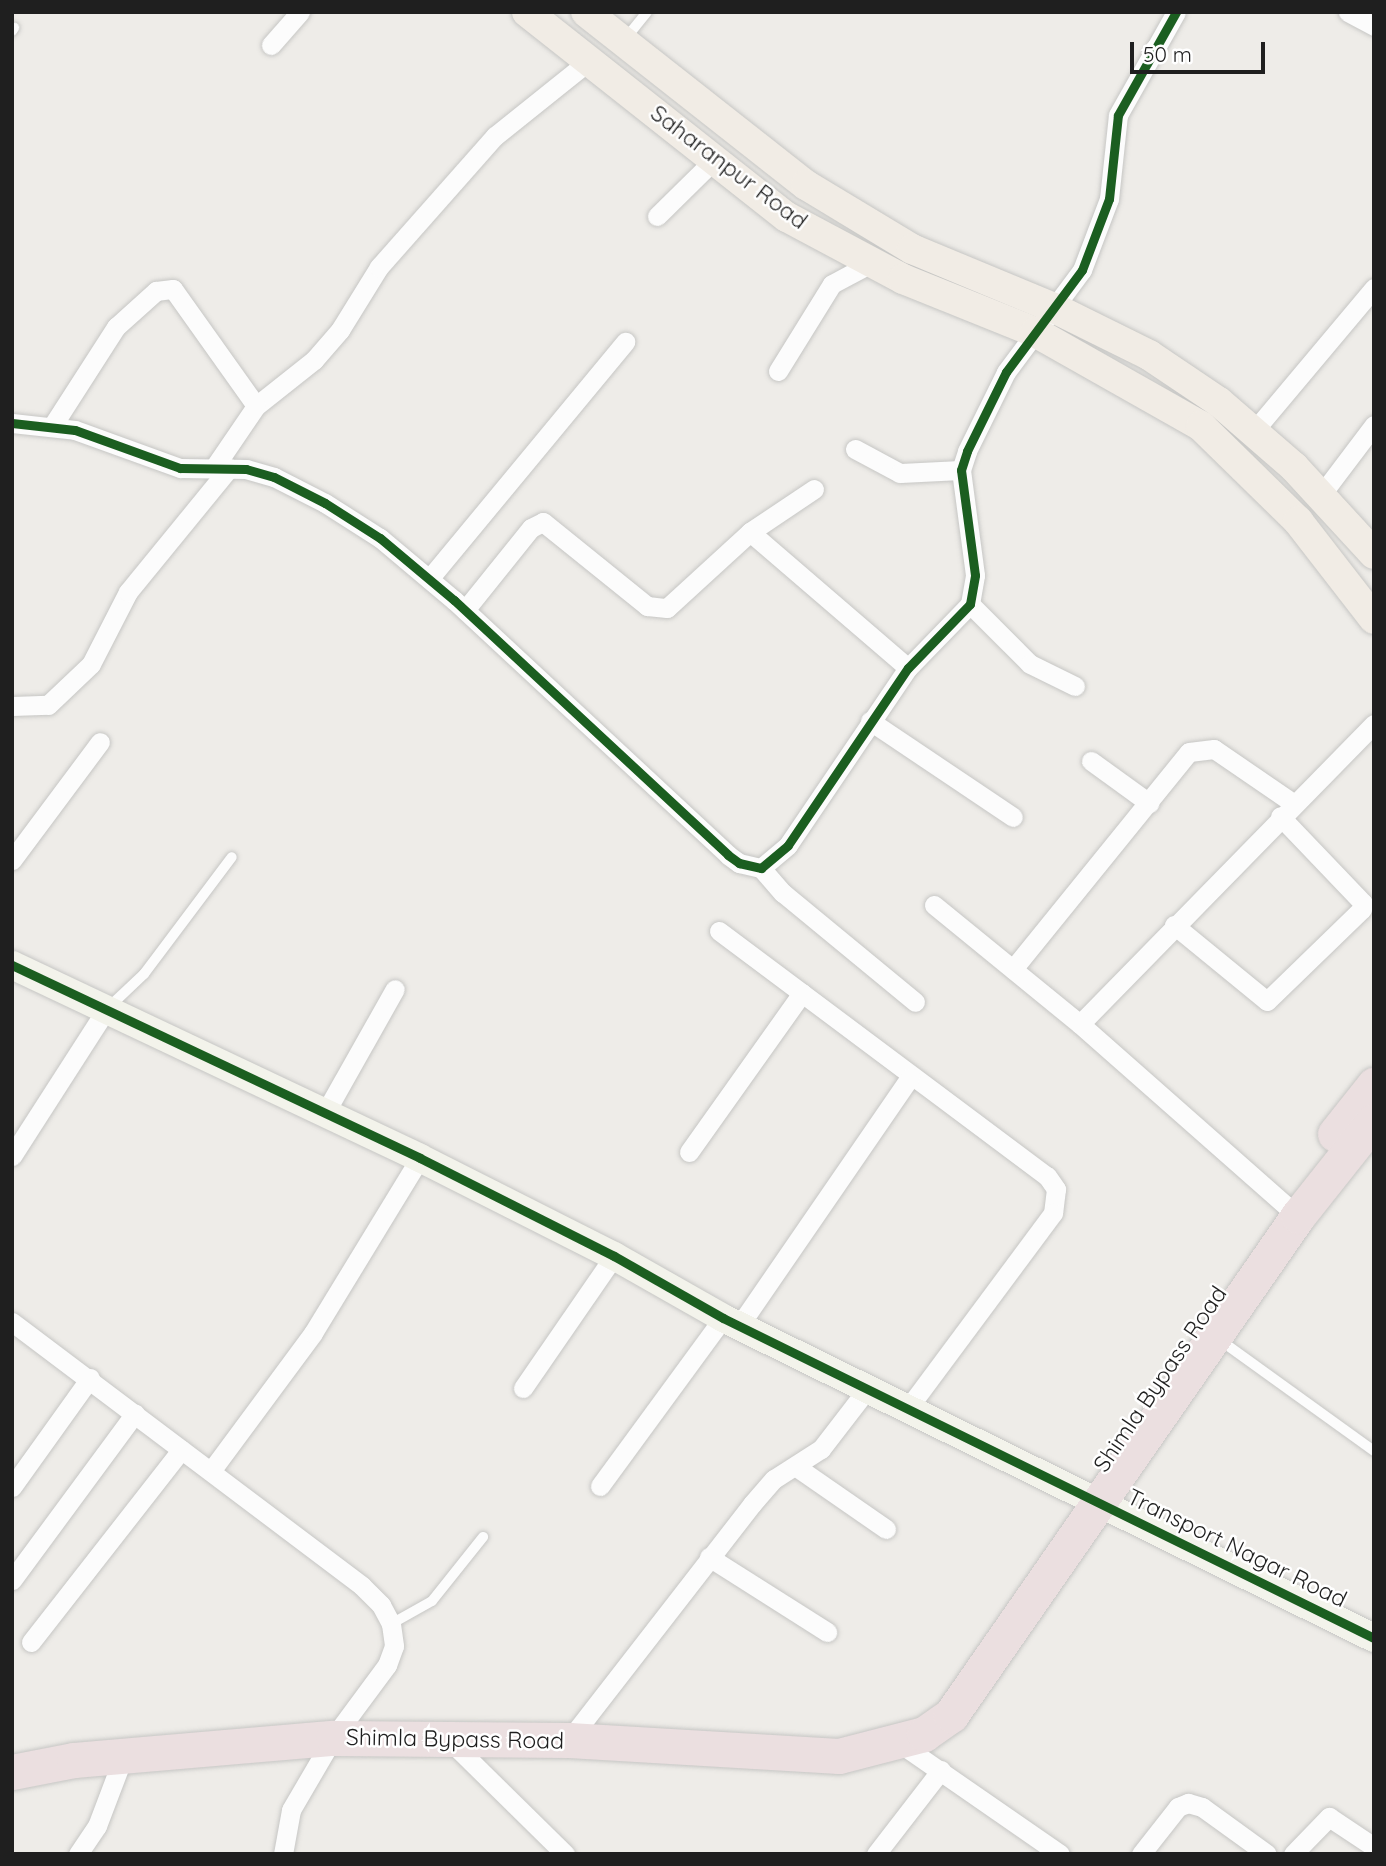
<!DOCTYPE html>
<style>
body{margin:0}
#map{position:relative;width:1386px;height:1866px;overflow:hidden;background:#eeece8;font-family:Quicksand,sans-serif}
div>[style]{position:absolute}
.roads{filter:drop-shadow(0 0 2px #c6c6c4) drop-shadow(0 0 2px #c6c6c4)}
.lane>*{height:10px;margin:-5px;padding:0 5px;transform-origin:5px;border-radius:5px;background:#fcfcfc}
.street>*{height:19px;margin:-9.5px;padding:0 9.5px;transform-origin:9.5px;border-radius:9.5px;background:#fcfcfc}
.secondary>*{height:28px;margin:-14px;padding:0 14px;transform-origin:14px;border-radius:14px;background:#f3f3eb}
.primary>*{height:30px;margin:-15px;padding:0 15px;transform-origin:15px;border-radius:15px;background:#f1ece5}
.highway>*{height:35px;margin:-17.5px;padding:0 17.5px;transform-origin:17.5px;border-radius:17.5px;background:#ebdfe0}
.cycleway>*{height:9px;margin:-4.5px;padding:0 4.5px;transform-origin:4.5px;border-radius:4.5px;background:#1b5e20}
span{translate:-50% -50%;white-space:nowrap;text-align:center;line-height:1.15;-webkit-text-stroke:5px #fff;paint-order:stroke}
.street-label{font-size:23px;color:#1f1f1f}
.frame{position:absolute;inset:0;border:14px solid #1f1f1f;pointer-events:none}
.scale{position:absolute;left:1130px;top:42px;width:135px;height:32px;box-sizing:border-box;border:4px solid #1f1f1f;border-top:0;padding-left:9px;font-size:21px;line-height:24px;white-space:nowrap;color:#1f1f1f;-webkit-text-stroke:5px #fff;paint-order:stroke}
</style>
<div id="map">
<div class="roads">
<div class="lane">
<div style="left:12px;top:31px;width:4px;rotate:-56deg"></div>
<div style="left:626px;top:38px;width:33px;rotate:-51deg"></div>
<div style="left:108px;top:1008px;width:50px;rotate:-43.4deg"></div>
<div style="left:144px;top:974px;width:146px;rotate:-53.1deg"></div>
<div style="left:1220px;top:1340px;width:190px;rotate:35.8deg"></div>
<div style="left:391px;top:1624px;width:47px;rotate:-29.3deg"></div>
<div style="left:432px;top:1601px;width:82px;rotate:-51.4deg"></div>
</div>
<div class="street">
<div style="left:1348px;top:12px;width:30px;rotate:28deg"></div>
<div style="left:271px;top:45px;width:44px;rotate:-48.7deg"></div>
<div style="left:657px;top:216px;width:81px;rotate:-44.5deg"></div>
<div style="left:778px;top:371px;width:102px;rotate:-58.2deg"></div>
<div style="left:832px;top:284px;width:47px;rotate:-28.2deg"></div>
<div style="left:256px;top:406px;width:74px;rotate:-38.4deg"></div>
<div style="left:314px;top:360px;width:40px;rotate:-49deg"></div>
<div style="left:340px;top:330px;width:74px;rotate:-58.2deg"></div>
<div style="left:379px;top:267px;width:175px;rotate:-48.5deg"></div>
<div style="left:495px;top:136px;width:122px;rotate:-38.7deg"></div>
<div style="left:12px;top:423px;width:63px;rotate:6.3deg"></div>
<div style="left:75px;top:430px;width:112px;rotate:19.9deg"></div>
<div style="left:180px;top:468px;width:66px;rotate:0.9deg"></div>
<div style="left:246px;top:469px;width:29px;rotate:16deg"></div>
<div style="left:274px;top:477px;width:57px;rotate:27deg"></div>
<div style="left:325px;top:503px;width:65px;rotate:32.5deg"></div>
<div style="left:380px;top:538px;width:97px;rotate:40deg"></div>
<div style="left:454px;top:600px;width:374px;rotate:42.9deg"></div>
<div style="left:728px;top:855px;width:14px;rotate:36deg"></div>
<div style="left:739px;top:863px;width:23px;rotate:13deg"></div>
<div style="left:761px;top:868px;width:35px;rotate:-40deg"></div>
<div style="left:788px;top:845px;width:214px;rotate:-55.9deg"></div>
<div style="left:908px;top:668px;width:89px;rotate:-45.9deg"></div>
<div style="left:970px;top:604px;width:29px;rotate:-80deg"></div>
<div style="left:975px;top:575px;width:106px;rotate:-97.6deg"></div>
<div style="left:961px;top:470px;width:20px;rotate:-72deg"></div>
<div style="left:967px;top:451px;width:88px;rotate:-63.7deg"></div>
<div style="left:1006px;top:372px;width:127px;rotate:-53.3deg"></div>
<div style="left:1082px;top:270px;width:76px;rotate:-69.2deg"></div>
<div style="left:1109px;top:199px;width:84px;rotate:-83.9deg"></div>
<div style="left:1118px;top:115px;width:118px;rotate:-60.6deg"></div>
<div style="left:53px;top:425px;width:117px;rotate:-57.3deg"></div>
<div style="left:116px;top:327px;width:54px;rotate:-42deg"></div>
<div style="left:156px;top:291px;width:17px;rotate:-7deg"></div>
<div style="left:173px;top:289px;width:143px;rotate:54.6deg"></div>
<div style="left:256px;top:406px;width:76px;rotate:124.3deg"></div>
<div style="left:1253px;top:432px;width:188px;rotate:-50deg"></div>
<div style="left:855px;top:449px;width:51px;rotate:28.1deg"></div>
<div style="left:900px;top:473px;width:61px;rotate:-2.8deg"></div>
<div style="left:1321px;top:495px;width:88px;rotate:-52.9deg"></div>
<div style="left:750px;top:532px;width:208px;rotate:40.7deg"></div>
<div style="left:429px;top:579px;width:308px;rotate:-50.4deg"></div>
<div style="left:970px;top:604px;width:85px;rotate:45deg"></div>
<div style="left:1030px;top:664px;width:50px;rotate:26.1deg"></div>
<div style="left:465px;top:610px;width:105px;rotate:-51.2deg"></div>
<div style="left:531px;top:528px;width:13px;rotate:-27deg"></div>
<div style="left:543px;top:522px;width:134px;rotate:38.9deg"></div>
<div style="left:647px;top:606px;width:20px;rotate:6deg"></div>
<div style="left:667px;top:608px;width:113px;rotate:-42.5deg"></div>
<div style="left:750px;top:532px;width:77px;rotate:-33.9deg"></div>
<div style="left:12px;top:706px;width:36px;rotate:-2deg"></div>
<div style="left:48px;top:705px;width:59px;rotate:-43.6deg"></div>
<div style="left:91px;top:664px;width:81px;rotate:-62.8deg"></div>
<div style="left:128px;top:592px;width:160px;rotate:-50.8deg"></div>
<div style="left:870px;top:721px;width:172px;rotate:33.9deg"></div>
<div style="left:1091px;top:761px;width:72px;rotate:35.9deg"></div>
<div style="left:12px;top:860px;width:147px;rotate:-53.3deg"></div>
<div style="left:761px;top:868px;width:33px;rotate:49deg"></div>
<div style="left:783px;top:893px;width:171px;rotate:39.5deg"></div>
<div style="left:934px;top:905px;width:188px;rotate:39.2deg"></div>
<div style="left:1080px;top:1024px;width:290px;rotate:41.4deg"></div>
<div style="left:1174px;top:925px;width:120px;rotate:39.3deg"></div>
<div style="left:1267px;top:1001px;width:132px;rotate:-44.1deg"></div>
<div style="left:1362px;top:909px;width:6px;rotate:-81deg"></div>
<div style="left:1363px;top:903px;width:120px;rotate:-133.7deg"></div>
<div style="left:719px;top:931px;width:409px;rotate:36.8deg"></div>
<div style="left:1047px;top:1176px;width:16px;rotate:55deg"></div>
<div style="left:1056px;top:1189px;width:24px;rotate:97deg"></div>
<div style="left:1053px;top:1213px;width:242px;rotate:126.6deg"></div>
<div style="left:1013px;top:969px;width:279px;rotate:-51deg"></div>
<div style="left:1189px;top:752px;width:25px;rotate:-7deg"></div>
<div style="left:1214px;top:749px;width:96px;rotate:34.4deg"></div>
<div style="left:1080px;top:1024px;width:420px;rotate:-45.6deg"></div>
<div style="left:325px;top:1113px;width:142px;rotate:-60.6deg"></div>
<div style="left:689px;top:1152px;width:195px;rotate:-54.6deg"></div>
<div style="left:12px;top:1156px;width:172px;rotate:-57.3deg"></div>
<div style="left:12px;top:1322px;width:438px;rotate:37deg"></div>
<div style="left:362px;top:1586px;width:27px;rotate:45deg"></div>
<div style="left:381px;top:1605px;width:21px;rotate:62deg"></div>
<div style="left:391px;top:1624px;width:22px;rotate:82deg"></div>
<div style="left:394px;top:1646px;width:20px;rotate:110deg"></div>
<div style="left:387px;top:1665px;width:91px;rotate:126.5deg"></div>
<div style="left:333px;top:1738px;width:83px;rotate:120.3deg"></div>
<div style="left:291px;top:1810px;width:45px;rotate:100.3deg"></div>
<div style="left:739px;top:1326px;width:302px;rotate:-55.5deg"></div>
<div style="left:523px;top:1388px;width:160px;rotate:-55.4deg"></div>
<div style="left:798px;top:1468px;width:107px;rotate:34.7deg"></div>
<div style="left:211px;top:1471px;width:172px;rotate:-53.5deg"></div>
<div style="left:313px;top:1333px;width:205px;rotate:-58.6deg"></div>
<div style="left:600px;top:1486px;width:208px;rotate:-53.8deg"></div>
<div style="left:12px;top:1487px;width:134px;rotate:-54.4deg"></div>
<div style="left:709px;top:1557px;width:140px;rotate:32.4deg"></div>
<div style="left:12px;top:1580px;width:207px;rotate:-53.6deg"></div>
<div style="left:31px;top:1642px;width:244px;rotate:-52deg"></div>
<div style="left:449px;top:1740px;width:163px;rotate:44.5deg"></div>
<div style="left:569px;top:1740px;width:299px;rotate:-52.2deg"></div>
<div style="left:752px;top:1504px;width:33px;rotate:-49deg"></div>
<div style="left:774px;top:1479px;width:56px;rotate:-32.6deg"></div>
<div style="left:821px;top:1449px;width:77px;rotate:-52.4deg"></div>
<div style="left:898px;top:1742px;width:197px;rotate:34.7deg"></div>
<div style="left:78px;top:1854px;width:34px;rotate:-56deg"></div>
<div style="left:97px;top:1826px;width:76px;rotate:-69.2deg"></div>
<div style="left:876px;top:1854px;width:106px;rotate:-52.3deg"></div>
<div style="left:1141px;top:1854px;width:60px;rotate:-51.8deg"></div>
<div style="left:1178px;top:1807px;width:11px;rotate:-22deg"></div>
<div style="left:1188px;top:1803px;width:15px;rotate:16deg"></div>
<div style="left:1202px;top:1807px;width:80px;rotate:35.9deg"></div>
<div style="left:1293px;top:1854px;width:52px;rotate:-45.8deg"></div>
<div style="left:1329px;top:1817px;width:54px;rotate:33.7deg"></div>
</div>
<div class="secondary">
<div style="left:12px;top:965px;width:451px;rotate:25.3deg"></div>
<div style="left:420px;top:1158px;width:217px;rotate:26.8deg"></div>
<div style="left:614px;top:1256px;width:125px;rotate:29.6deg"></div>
<div style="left:723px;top:1318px;width:725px;rotate:26.18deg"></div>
</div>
<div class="primary">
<div style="left:527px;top:12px;width:331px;rotate:38.3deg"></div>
<div style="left:787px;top:217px;width:132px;rotate:28.1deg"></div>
<div style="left:903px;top:279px;width:142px;rotate:21.9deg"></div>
<div style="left:1035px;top:332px;width:191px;rotate:29.5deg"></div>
<div style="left:1201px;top:426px;width:136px;rotate:44.4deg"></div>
<div style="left:1298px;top:521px;width:124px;rotate:52.2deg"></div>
<div style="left:586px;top:12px;width:280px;rotate:38.2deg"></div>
<div style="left:806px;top:185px;width:124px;rotate:31.1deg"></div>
<div style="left:912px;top:249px;width:154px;rotate:22.6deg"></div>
<div style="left:1054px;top:308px;width:106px;rotate:26.3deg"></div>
<div style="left:1149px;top:355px;width:84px;rotate:33.9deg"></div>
<div style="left:1219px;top:402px;width:99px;rotate:40.9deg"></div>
<div style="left:1294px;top:467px;width:118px;rotate:47.4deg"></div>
</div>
<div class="highway">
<div style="left:1335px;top:1134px;width:63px;rotate:-51.5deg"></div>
<div style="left:12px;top:1772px;width:63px;rotate:-11deg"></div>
<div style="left:74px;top:1760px;width:260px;rotate:-4.9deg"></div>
<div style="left:333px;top:1738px;width:236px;rotate:0.5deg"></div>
<div style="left:569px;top:1740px;width:270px;rotate:3.4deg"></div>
<div style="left:839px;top:1756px;width:88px;rotate:-14.5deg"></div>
<div style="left:924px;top:1734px;width:33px;rotate:-35deg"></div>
<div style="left:951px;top:1715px;width:608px;rotate:-55.19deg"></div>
<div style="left:1298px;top:1216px;width:122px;rotate:-51.6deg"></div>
</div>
</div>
<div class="cycleway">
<div style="left:12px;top:423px;width:63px;rotate:6.3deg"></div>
<div style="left:75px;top:430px;width:112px;rotate:19.9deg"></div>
<div style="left:180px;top:468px;width:66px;rotate:0.9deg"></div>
<div style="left:246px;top:469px;width:29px;rotate:16deg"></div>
<div style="left:274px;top:477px;width:57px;rotate:27deg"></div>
<div style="left:325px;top:503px;width:65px;rotate:32.5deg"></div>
<div style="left:380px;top:538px;width:97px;rotate:40deg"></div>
<div style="left:454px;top:600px;width:374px;rotate:42.9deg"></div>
<div style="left:728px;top:855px;width:14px;rotate:36deg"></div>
<div style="left:739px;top:863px;width:23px;rotate:13deg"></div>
<div style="left:761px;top:868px;width:35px;rotate:-40deg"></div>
<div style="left:788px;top:845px;width:214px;rotate:-55.9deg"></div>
<div style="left:908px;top:668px;width:89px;rotate:-45.9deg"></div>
<div style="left:970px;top:604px;width:29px;rotate:-80deg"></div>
<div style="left:975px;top:575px;width:106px;rotate:-97.6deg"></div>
<div style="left:961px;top:470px;width:20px;rotate:-72deg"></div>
<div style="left:967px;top:451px;width:88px;rotate:-63.7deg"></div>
<div style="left:1006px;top:372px;width:127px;rotate:-53.3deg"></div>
<div style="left:1082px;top:270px;width:76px;rotate:-69.2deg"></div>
<div style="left:1109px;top:199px;width:84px;rotate:-83.9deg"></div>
<div style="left:1118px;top:115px;width:118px;rotate:-60.6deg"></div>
<div style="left:12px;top:965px;width:451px;rotate:25.3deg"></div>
<div style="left:420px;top:1158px;width:217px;rotate:26.8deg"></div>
<div style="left:614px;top:1256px;width:125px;rotate:29.6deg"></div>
<div style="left:723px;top:1318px;width:725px;rotate:26.18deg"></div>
</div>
<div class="street-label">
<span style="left:729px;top:167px;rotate:37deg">Saharanpur Road</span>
<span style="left:1160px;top:1379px;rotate:-56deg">Shimla Bypass Road</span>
<span style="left:1237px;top:1548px;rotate:26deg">Transport Nagar Road</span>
<span style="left:455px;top:1739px;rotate:1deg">Shimla Bypass Road</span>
</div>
<div class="frame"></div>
<div class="scale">50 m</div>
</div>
